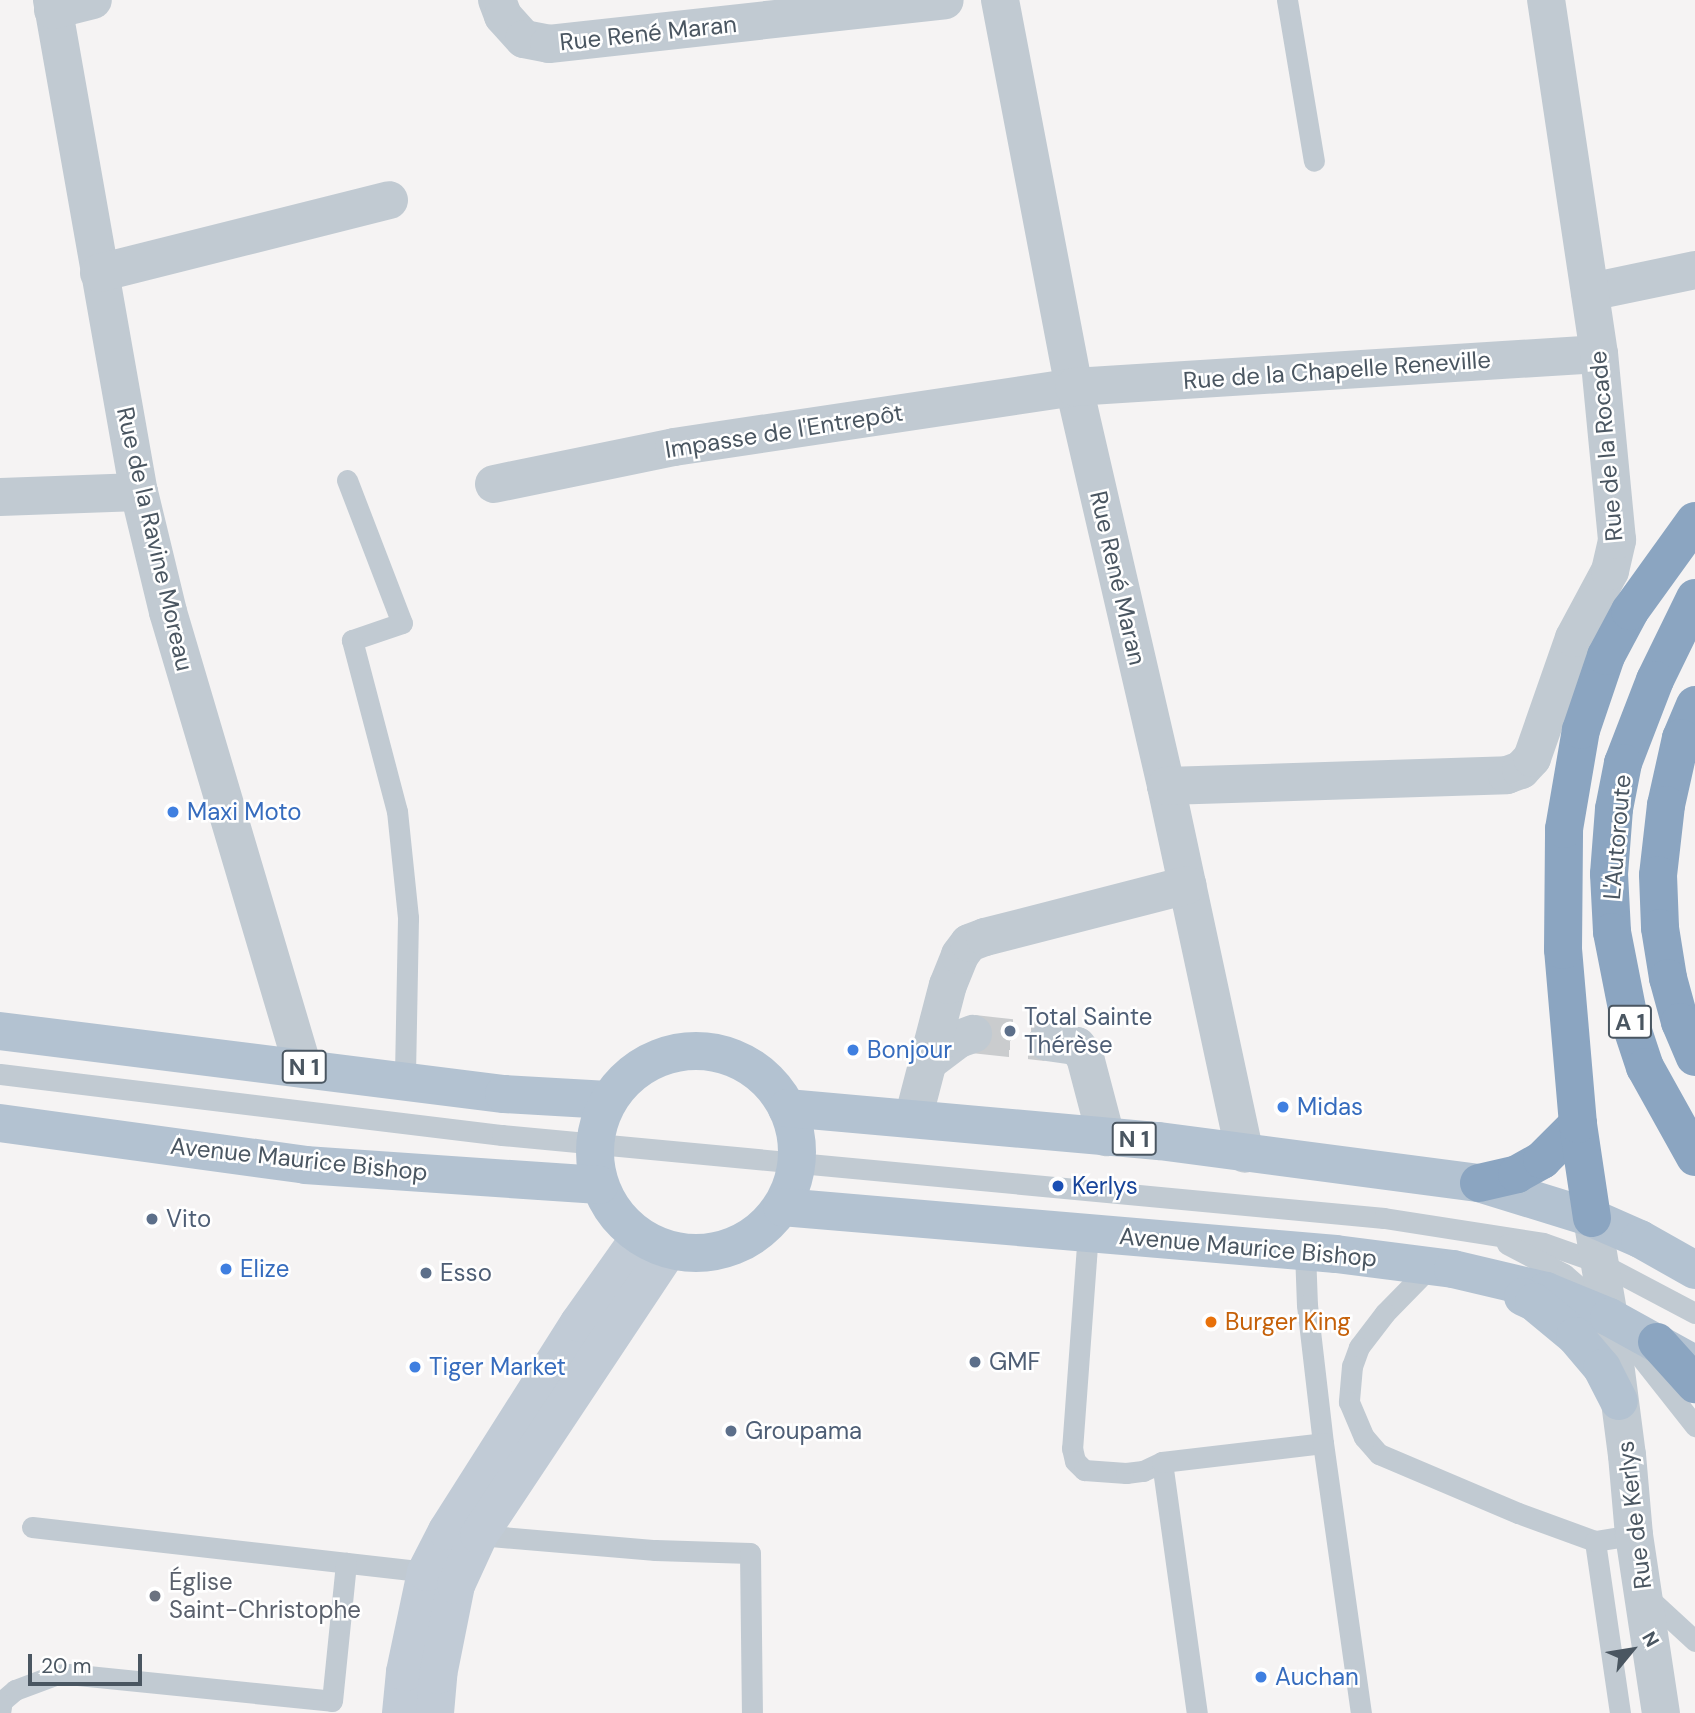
<!DOCTYPE html>
<meta charset="utf-8">
<style>
body{margin:0}
#map{position:relative;width:1695px;height:1713px;overflow:hidden;background:#f5f3f3;font-family:"DM Sans",sans-serif}
div>[style]{position:absolute}
.minor-tunnel>*{height:38px;margin-top:-19px;transform-origin:0;background:repeating-linear-gradient(90deg,#caccce 0 38px,transparent 0 57px)}
.service>*{height:21px;margin:-10.5px;padding:0 10.5px;transform-origin:10.5px;border-radius:10.5px;background:#c1cad2}
.minor>*{height:38px;margin:-19px;padding:0 19px;transform-origin:19px;border-radius:19px;background:#c1cad2}
.secondary>*{height:38px;margin:-19px;padding:0 19px;transform-origin:19px;border-radius:19px;background:#c1cbd6}
.primary>*{height:38px;margin:-19px;padding:0 19px;transform-origin:19px;border-radius:19px;background:#b3c2d1}
.primary>.ring{margin:-19px;padding:0;box-sizing:content-box;background:none;border:38px solid #b3c2d1;border-radius:50%}
.motorway>*{height:38px;margin:-19px;padding:0 19px;transform-origin:19px;border-radius:19px;background:#8ba5c1}
.dots>*{width:19px;height:19px;translate:-50% -50%;box-sizing:border-box;border:4px solid #fff;border-radius:50%}
span{translate:-50% -50%;white-space:nowrap;text-align:center;line-height:1.15;-webkit-text-stroke:5px #fff;paint-order:stroke}
.shield-label span{padding:2px 5px;background:#fff;border:2px solid;border-radius:5px;-webkit-text-stroke-width:0}
.shield-label{font-size:23px;color:#4a5661;font-weight:700}
.street-label{font-size:24px;color:#4a5661}
.shop-label{font-size:24px;color:#366cbe}
.left{translate:0 -50%;text-align:left}
.service-label{font-size:24px;color:#4e5e75}
.transit-label{font-size:24px;color:#164399}
.food-label{font-size:24px;color:#c56008}
.worship-label{font-size:24px;color:#5b616d}
.north{position:absolute;left:1597px;top:1615px;width:70px;height:70px;-webkit-text-stroke:5px #fff;paint-order:stroke;rotate:60deg;font-size:19px;font-weight:700;line-height:28px;text-align:center;color:#4a5661}
.north::after{content:'';display:block;margin:auto;width:24px;height:32px;background:#4a5661;clip-path:polygon(50% 0,100% 100%,50% 72%,0 100%)}
.scale{position:absolute;left:28px;top:1654px;width:114px;height:32px;box-sizing:border-box;border:4px solid #4a5661;border-top:0;padding-left:9px;font-size:21px;line-height:24px;white-space:nowrap;color:#4a5661;-webkit-text-stroke:5px #fff;paint-order:stroke}
</style>
<div id="map">
<div class="minor-tunnel">
<div style="left:973px;top:1034px;width:74px;rotate:6.2deg"></div>
</div>
<div class="service">
<div style="left:1287px;top:0;width:163px;rotate:80.5deg"></div>
<div style="left:347px;top:480px;width:153px;rotate:69deg"></div>
<div style="left:402px;top:623px;width:53px;rotate:161.2deg"></div>
<div style="left:352px;top:640px;width:177px;rotate:75.3deg"></div>
<div style="left:397px;top:811px;width:108px;rotate:84.1deg"></div>
<div style="left:408px;top:918px;width:161px;rotate:91.1deg"></div>
<div style="left:0;top:1074px;width:506px;rotate:6.93deg"></div>
<div style="left:502px;top:1135px;width:886px;rotate:5.38deg"></div>
<div style="left:1384px;top:1218px;width:161px;rotate:8.9deg"></div>
<div style="left:1543px;top:1243px;width:60px;rotate:19.3deg"></div>
<div style="left:1600px;top:1263px;width:107px;rotate:27.8deg"></div>
<div style="left:1088px;top:1232px;width:217px;rotate:94.2deg"></div>
<div style="left:1072px;top:1448px;width:13px;rotate:77deg"></div>
<div style="left:1075px;top:1461px;width:13px;rotate:45deg"></div>
<div style="left:1084px;top:1470px;width:42px;rotate:4.1deg"></div>
<div style="left:1126px;top:1473px;width:17px;rotate:-7deg"></div>
<div style="left:1143px;top:1471px;width:21px;rotate:-25deg"></div>
<div style="left:1162px;top:1462px;width:253px;rotate:82.1deg"></div>
<div style="left:1507px;top:1244px;width:64px;rotate:27.8deg"></div>
<div style="left:1564px;top:1274px;width:40px;rotate:41deg"></div>
<div style="left:1305px;top:1251px;width:54px;rotate:87.9deg"></div>
<div style="left:1307px;top:1305px;width:139px;rotate:83.4deg"></div>
<div style="left:1431px;top:1266px;width:66px;rotate:134.4deg"></div>
<div style="left:1385px;top:1313px;width:43px;rotate:127.4deg"></div>
<div style="left:1359px;top:1347px;width:20px;rotate:110deg"></div>
<div style="left:1352px;top:1366px;width:36px;rotate:95deg"></div>
<div style="left:1349px;top:1402px;width:38px;rotate:67deg"></div>
<div style="left:1364px;top:1437px;width:23px;rotate:49deg"></div>
<div style="left:1379px;top:1454px;width:151px;rotate:23deg"></div>
<div style="left:1518px;top:1513px;width:82px;rotate:20deg"></div>
<div style="left:1624px;top:1336px;width:115px;rotate:51.7deg"></div>
<div style="left:1162px;top:1462px;width:162px;rotate:-6.7deg"></div>
<div style="left:1323px;top:1443px;width:273px;rotate:82deg"></div>
<div style="left:32px;top:1527px;width:397px;rotate:6.5deg"></div>
<div style="left:479px;top:1535px;width:177px;rotate:4.9deg"></div>
<div style="left:655px;top:1550px;width:95px;rotate:1.8deg"></div>
<div style="left:750px;top:1553px;width:160px;rotate:89.3deg"></div>
<div style="left:1645px;top:1595px;width:68px;rotate:42.6deg"></div>
<div style="left:0;top:1713px;width:12px;rotate:-81deg"></div>
<div style="left:2px;top:1701px;width:17px;rotate:-40deg"></div>
<div style="left:15px;top:1690px;width:43px;rotate:-20.6deg"></div>
<div style="left:55px;top:1675px;width:13px;rotate:-4deg"></div>
<div style="left:68px;top:1674px;width:265px;rotate:5.8deg"></div>
<div style="left:332px;top:1701px;width:139px;rotate:-84.2deg"></div>
<div style="left:1620px;top:1713px;width:174px;rotate:-98.3deg"></div>
<div style="left:1595px;top:1541px;width:39px;rotate:-9deg"></div>
</div>
<div class="minor">
<div style="left:52px;top:0;width:500px;rotate:80deg"></div>
<div style="left:139px;top:492px;width:123px;rotate:76.4deg"></div>
<div style="left:168px;top:612px;width:475px;rotate:73.5deg"></div>
<div style="left:497px;top:0;width:17px;rotate:69deg"></div>
<div style="left:503px;top:16px;width:31px;rotate:48deg"></div>
<div style="left:524px;top:39px;width:25px;rotate:11deg"></div>
<div style="left:549px;top:44px;width:398px;rotate:-6.3deg"></div>
<div style="left:1000px;top:0;width:394px;rotate:79.2deg"></div>
<div style="left:1074px;top:387px;width:409px;rotate:77deg"></div>
<div style="left:1166px;top:786px;width:376px;rotate:77.9deg"></div>
<div style="left:53px;top:10px;width:41px;rotate:-14deg"></div>
<div style="left:99px;top:273px;width:299px;rotate:-14.1deg"></div>
<div style="left:1590px;top:292px;width:107px;rotate:-11.8deg"></div>
<div style="left:494px;top:484px;width:184px;rotate:-11.6deg"></div>
<div style="left:674px;top:447px;width:404px;rotate:-8.5deg"></div>
<div style="left:1074px;top:387px;width:526px;rotate:-3.6deg"></div>
<div style="left:0;top:497px;width:139px;rotate:-2.1deg"></div>
<div style="left:1166px;top:786px;width:341px;rotate:-1.8deg"></div>
<div style="left:1507px;top:775px;width:15px;rotate:-20deg"></div>
<div style="left:1521px;top:770px;width:16px;rotate:-47deg"></div>
<div style="left:1532px;top:758px;width:127px;rotate:-70.7deg"></div>
<div style="left:1574px;top:638px;width:76px;rotate:-61.8deg"></div>
<div style="left:1610px;top:571px;width:32px;rotate:-77deg"></div>
<div style="left:1617px;top:540px;width:187px;rotate:-95.5deg"></div>
<div style="left:1599px;top:354px;width:358px;rotate:-98.5deg"></div>
<div style="left:1047px;top:1042px;width:30px;rotate:8deg"></div>
<div style="left:1077px;top:1046px;width:14px;rotate:54deg"></div>
<div style="left:1085px;top:1057px;width:83px;rotate:75.3deg"></div>
<div style="left:928px;top:1062px;width:39px;rotate:-37deg"></div>
<div style="left:959px;top:1039px;width:15px;rotate:-20deg"></div>
<div style="left:913px;top:1119px;width:138px;rotate:-75.4deg"></div>
<div style="left:948px;top:985px;width:32px;rotate:-68deg"></div>
<div style="left:960px;top:955px;width:15px;rotate:-53deg"></div>
<div style="left:969px;top:943px;width:17px;rotate:-21deg"></div>
<div style="left:985px;top:937px;width:209px;rotate:-14.4deg"></div>
<div style="left:1592px;top:1218px;width:100px;rotate:80.3deg"></div>
<div style="left:1609px;top:1317px;width:139px;rotate:82.6deg"></div>
<div style="left:1627px;top:1455px;width:80px;rotate:85deg"></div>
<div style="left:1634px;top:1535px;width:180px;rotate:81.4deg"></div>
</div>
<div class="secondary">
<div style="left:401px;top:1713px;width:41px;rotate:-84.4deg"></div>
<div style="left:405px;top:1672px;width:102px;rotate:-78.1deg"></div>
<div style="left:426px;top:1572px;width:46px;rotate:-62.9deg"></div>
<div style="left:447px;top:1531px;width:246px;rotate:-57.6deg"></div>
<div style="left:579px;top:1323px;width:105px;rotate:-54.7deg"></div>
<div style="left:435px;top:1713px;width:38px;rotate:-85deg"></div>
<div style="left:438px;top:1675px;width:92px;rotate:-78.7deg"></div>
<div style="left:456px;top:1585px;width:55px;rotate:-65.3deg"></div>
<div style="left:479px;top:1535px;width:342px;rotate:-56.4deg"></div>
</div>
<div class="primary">
<div style="left:0;top:1031px;width:508px;rotate:7.13deg"></div>
<div style="left:504px;top:1094px;width:104px;rotate:3.3deg"></div>
<div class="ring" style="left:595px;top:1051px;width:164px;height:164px"></div>
<div style="left:787px;top:1108px;width:373px;rotate:5.1deg"></div>
<div style="left:1159px;top:1141px;width:323px;rotate:7.5deg"></div>
<div style="left:1479px;top:1183px;width:118px;rotate:17.2deg"></div>
<div style="left:1592px;top:1218px;width:52px;rotate:23.6deg"></div>
<div style="left:1640px;top:1239px;width:63px;rotate:29.4deg"></div>
<div style="left:0;top:1123px;width:308px;rotate:7.8deg"></div>
<div style="left:305px;top:1165px;width:295px;rotate:3.9deg"></div>
<div style="left:782px;top:1207px;width:556px;rotate:4.85deg"></div>
<div style="left:1336px;top:1254px;width:118px;rotate:7.3deg"></div>
<div style="left:1453px;top:1269px;width:96px;rotate:13.3deg"></div>
<div style="left:1546px;top:1291px;width:68px;rotate:22.4deg"></div>
<div style="left:1609px;top:1317px;width:89px;rotate:28.9deg"></div>
<div style="left:1523px;top:1297px;width:12px;rotate:24deg"></div>
<div style="left:1534px;top:1302px;width:53px;rotate:39.7deg"></div>
<div style="left:1575px;top:1336px;width:42px;rotate:49.8deg"></div>
<div style="left:1602px;top:1368px;width:37px;rotate:63deg"></div>
</div>
<div class="motorway">
<div style="left:1695px;top:598px;width:91px;rotate:116deg"></div>
<div style="left:1655px;top:680px;width:89px;rotate:111.1deg"></div>
<div style="left:1623px;top:763px;width:47px;rotate:101.1deg"></div>
<div style="left:1614px;top:809px;width:65px;rotate:94.4deg"></div>
<div style="left:1609px;top:874px;width:58px;rotate:87deg"></div>
<div style="left:1612px;top:932px;width:89px;rotate:78.9deg"></div>
<div style="left:1629px;top:1019px;width:51px;rotate:71.6deg"></div>
<div style="left:1645px;top:1067px;width:103px;rotate:60.9deg"></div>
<div style="left:1695px;top:705px;width:36px;rotate:113deg"></div>
<div style="left:1681px;top:738px;width:69px;rotate:102.6deg"></div>
<div style="left:1666px;top:805px;width:70px;rotate:96.5deg"></div>
<div style="left:1658px;top:875px;width:53px;rotate:87.8deg"></div>
<div style="left:1660px;top:928px;width:51px;rotate:80.9deg"></div>
<div style="left:1668px;top:978px;width:46px;rotate:74.7deg"></div>
<div style="left:1680px;top:1022px;width:38px;rotate:67deg"></div>
<div style="left:1479px;top:1183px;width:39px;rotate:-13deg"></div>
<div style="left:1517px;top:1174px;width:29px;rotate:-29deg"></div>
<div style="left:1542px;top:1160px;width:51px;rotate:-45deg"></div>
<div style="left:1592px;top:1218px;width:95px;rotate:-98.5deg"></div>
<div style="left:1578px;top:1124px;width:175px;rotate:-94.9deg"></div>
<div style="left:1563px;top:950px;width:121px;rotate:-89.5deg"></div>
<div style="left:1564px;top:829px;width:100px;rotate:-80.3deg"></div>
<div style="left:1581px;top:730px;width:78px;rotate:-71.3deg"></div>
<div style="left:1606px;top:656px;width:51px;rotate:-61.9deg"></div>
<div style="left:1630px;top:611px;width:111px;rotate:-54.2deg"></div>
<div style="left:1657px;top:1342px;width:57px;rotate:47.9deg"></div>
</div>
<div class="dots">
<div style="left:173px;top:812px;background:#3f7fe0"></div>
<div style="left:1010px;top:1031px;background:#5c6f8a"></div>
<div style="left:853px;top:1050px;background:#3f7fe0"></div>
<div style="left:1283px;top:1107px;background:#3f7fe0"></div>
<div style="left:1058px;top:1186px;background:#1a4fb4"></div>
<div style="left:152px;top:1219px;background:#5c6f8a"></div>
<div style="left:226px;top:1269px;background:#3f7fe0"></div>
<div style="left:426px;top:1273px;background:#5c6f8a"></div>
<div style="left:1211px;top:1322px;background:#e8710a"></div>
<div style="left:975px;top:1362px;background:#5c6f8a"></div>
<div style="left:415px;top:1367px;background:#3f7fe0"></div>
<div style="left:731px;top:1431px;background:#5c6f8a"></div>
<div style="left:155px;top:1596px;background:#6b7280"></div>
<div style="left:1261px;top:1677px;background:#3f7fe0"></div>
</div>
<div class="shield-label">
<span style="left:1630px;top:1022px">A 1</span>
<span style="left:304px;top:1067px">N 1</span>
<span style="left:1134px;top:1139px">N 1</span>
</div>
<div class="street-label">
<span style="left:648px;top:33px;rotate:-6deg">Rue René Maran</span>
<span style="left:1337px;top:370px;rotate:-4deg">Rue de la Chapelle Reneville</span>
<span style="left:784px;top:431px;rotate:-9deg">Impasse de l'Entrepôt</span>
<span style="left:1606px;top:446px;rotate:-95deg">Rue de la Rocade</span>
<span style="left:155px;top:539px;rotate:77deg">Rue de la Ravine Moreau</span>
<span style="left:1118px;top:578px;rotate:77deg">Rue René Maran</span>
<span style="left:1617px;top:837px;rotate:-85deg">L'Autoroute</span>
<span style="left:299px;top:1159px;rotate:6deg">Avenue Maurice Bishop</span>
<span style="left:1248px;top:1247px;rotate:5deg">Avenue Maurice Bishop</span>
<span style="left:1634px;top:1515px;rotate:-97deg">Rue de Kerlys</span>
</div>
<div class="shop-label">
<span class="left" style="left:187px;top:812px">Maxi Moto</span>
<span class="left" style="left:867px;top:1050px">Bonjour</span>
<span class="left" style="left:1297px;top:1107px">Midas</span>
<span class="left" style="left:240px;top:1269px">Elize</span>
<span class="left" style="left:429px;top:1367px">Tiger Market</span>
<span class="left" style="left:1275px;top:1677px">Auchan</span>
</div>
<div class="service-label">
<span class="left" style="left:1024px;top:1031px">Total Sainte<br>Thérèse</span>
<span class="left" style="left:166px;top:1219px">Vito</span>
<span class="left" style="left:440px;top:1273px">Esso</span>
<span class="left" style="left:989px;top:1362px">GMF</span>
<span class="left" style="left:745px;top:1431px">Groupama</span>
</div>
<div class="transit-label">
<span class="left" style="left:1072px;top:1186px">Kerlys</span>
</div>
<div class="food-label">
<span class="left" style="left:1225px;top:1322px">Burger King</span>
</div>
<div class="worship-label">
<span class="left" style="left:169px;top:1596px">Église<br>Saint-Christophe</span>
</div>
<div class="north">N</div>
<div class="scale">20 m</div>
</div>
